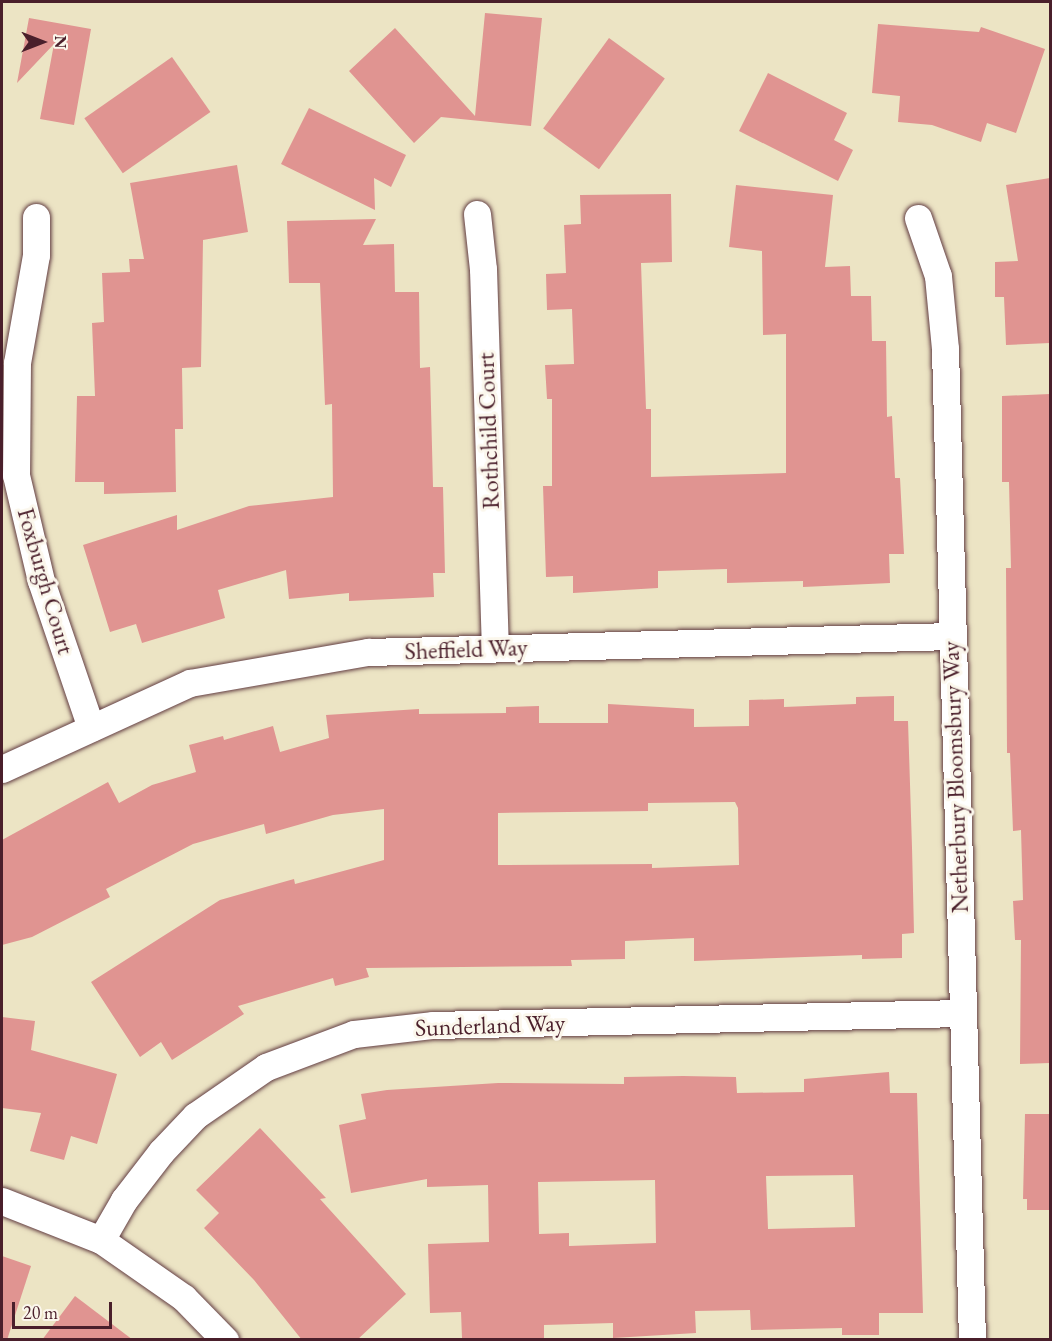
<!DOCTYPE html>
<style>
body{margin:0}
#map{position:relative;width:1052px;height:1341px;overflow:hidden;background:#ece4c4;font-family:"EB Garamond",serif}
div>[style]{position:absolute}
.building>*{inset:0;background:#e09491;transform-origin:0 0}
.roads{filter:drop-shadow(0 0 2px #623d42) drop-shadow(0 0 2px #623d42)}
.minor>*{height:27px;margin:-13.5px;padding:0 13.5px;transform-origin:13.5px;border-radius:13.5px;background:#fff}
span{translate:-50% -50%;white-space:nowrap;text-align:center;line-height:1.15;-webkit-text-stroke:6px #fbf7ec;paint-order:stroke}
.street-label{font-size:24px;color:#4a1f2b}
.frame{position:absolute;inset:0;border:3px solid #4a1f2b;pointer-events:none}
.north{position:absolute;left:12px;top:12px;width:60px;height:60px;-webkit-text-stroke:4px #fbf7ec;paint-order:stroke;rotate:90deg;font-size:16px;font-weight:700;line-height:24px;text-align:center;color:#4a1f2b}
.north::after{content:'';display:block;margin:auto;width:21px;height:27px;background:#4a1f2b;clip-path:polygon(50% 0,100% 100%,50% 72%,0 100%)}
.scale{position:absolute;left:12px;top:1302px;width:100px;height:27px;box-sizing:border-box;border:3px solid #4a1f2b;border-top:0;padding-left:8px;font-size:18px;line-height:21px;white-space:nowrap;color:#4a1f2b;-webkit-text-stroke:4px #fbf7ec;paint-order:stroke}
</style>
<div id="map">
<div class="building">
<div style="clip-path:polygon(485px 13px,542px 18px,531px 126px,441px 117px,414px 143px,349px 71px,395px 28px,475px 116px)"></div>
<div style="clip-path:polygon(29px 18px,91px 29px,74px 125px,40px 119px,54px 44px,17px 83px)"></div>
<div style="clip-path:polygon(878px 24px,979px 32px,981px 27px,1045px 49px,1016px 133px,987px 123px,981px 142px,932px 125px,898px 122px,900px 96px,872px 93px)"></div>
<div style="left:609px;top:38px;width:69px;height:112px;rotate:36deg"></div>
<div style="left:172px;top:57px;width:67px;height:107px;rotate:55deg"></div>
<div style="clip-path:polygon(768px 73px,847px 113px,834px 140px,853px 150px,838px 181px,739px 131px)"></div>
<div style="clip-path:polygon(309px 108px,406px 155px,391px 187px,374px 178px,375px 210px,281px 164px)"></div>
<div style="clip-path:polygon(237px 165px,248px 232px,203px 240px,201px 367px,182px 368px,183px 429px,175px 429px,176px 492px,104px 494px,104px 482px,75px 482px,77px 396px,95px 396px,92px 323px,104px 322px,102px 273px,130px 272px,129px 259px,144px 259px,130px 183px)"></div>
<div style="clip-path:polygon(1050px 178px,1050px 343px,1006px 345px,1004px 297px,995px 297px,995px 262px,1018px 261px,1006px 185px)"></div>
<div style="clip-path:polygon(736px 185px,833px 195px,825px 267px,850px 266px,851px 296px,871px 296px,872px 341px,886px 341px,887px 417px,892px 416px,895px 478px,900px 478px,904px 554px,889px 554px,890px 583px,803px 587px,803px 581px,727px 583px,727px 569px,658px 571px,658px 588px,573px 593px,573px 576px,546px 577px,543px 486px,552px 486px,552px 399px,547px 399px,545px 365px,574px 364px,572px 309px,547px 310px,546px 274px,566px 273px,564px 225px,581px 224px,580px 195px,671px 194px,672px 262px,641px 263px,646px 409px,651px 409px,651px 477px,786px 473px,786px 334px,763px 335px,762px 251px,729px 247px)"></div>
<div style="clip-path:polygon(376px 219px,363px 245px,394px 244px,395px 292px,419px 292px,420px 368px,430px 367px,433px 487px,443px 487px,445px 573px,433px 573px,434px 597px,349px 601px,349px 593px,289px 599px,286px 570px,218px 590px,225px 618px,142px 643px,136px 624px,110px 632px,83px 545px,177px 515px,177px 530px,249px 506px,333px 497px,332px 404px,325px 405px,320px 283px,289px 283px,287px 221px)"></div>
<div style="clip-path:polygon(1050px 394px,1050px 1063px,1020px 1064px,1021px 940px,1015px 940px,1013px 901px,1023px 900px,1021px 830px,1013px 831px,1010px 753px,1007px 753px,1006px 568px,1011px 568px,1009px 482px,1002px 482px,1002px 396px)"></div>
<div style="clip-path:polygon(evenodd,894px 696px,894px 721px,908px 721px,912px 847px,914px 933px,902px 934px,902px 958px,862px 959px,862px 955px,694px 961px,694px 938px,625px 941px,625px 959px,571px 960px,572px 966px,366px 968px,369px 977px,335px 986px,333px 978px,238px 1006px,244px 1014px,172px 1060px,161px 1042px,140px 1057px,91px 982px,220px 900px,294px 879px,295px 884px,384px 860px,384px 809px,333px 815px,266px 834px,264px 824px,193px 844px,106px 889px,110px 897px,32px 937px,2px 945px,2px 840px,108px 782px,119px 803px,152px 785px,196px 772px,189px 745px,223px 736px,224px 740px,273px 726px,280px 752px,329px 738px,326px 715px,419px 709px,419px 714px,506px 713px,506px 707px,539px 706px,539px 723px,608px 723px,608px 704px,694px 709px,694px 727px,749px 726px,749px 700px,784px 699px,784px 707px,856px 704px,856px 697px,894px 696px,735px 802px,738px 808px,739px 865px,652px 868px,652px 864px,498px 865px,498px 813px,648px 811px,648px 803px,735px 802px)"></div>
<div style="clip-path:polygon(2px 1017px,35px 1021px,31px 1050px,117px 1074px,97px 1144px,71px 1136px,64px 1160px,30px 1151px,41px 1113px,2px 1108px)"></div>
<div style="clip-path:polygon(evenodd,889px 1072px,890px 1093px,917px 1093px,923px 1313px,879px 1313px,879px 1335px,842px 1335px,842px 1328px,751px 1330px,750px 1310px,695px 1311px,696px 1333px,613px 1338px,613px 1323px,544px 1325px,544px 1340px,462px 1338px,461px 1312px,430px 1313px,428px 1244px,489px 1242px,488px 1185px,427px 1187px,427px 1179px,351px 1193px,339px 1125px,366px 1119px,361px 1094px,387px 1090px,498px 1083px,624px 1084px,624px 1077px,683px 1076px,736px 1077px,737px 1093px,804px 1092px,804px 1079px,889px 1072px,853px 1175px,855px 1227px,768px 1229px,766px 1176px,853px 1175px,889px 1072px,655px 1180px,656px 1243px,569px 1246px,569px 1233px,539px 1234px,538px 1182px,655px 1180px)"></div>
<div style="clip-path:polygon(1025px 1114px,1050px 1114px,1050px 1210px,1027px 1210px,1027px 1199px,1023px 1199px)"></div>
<div style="clip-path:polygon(260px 1128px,326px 1198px,320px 1199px,406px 1294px,357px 1340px,302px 1340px,254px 1280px,204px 1228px,219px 1213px,196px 1190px)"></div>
<div style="clip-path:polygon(2px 1256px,31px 1266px,7px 1340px,2px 1340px)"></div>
<div style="clip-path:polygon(75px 1296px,133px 1340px,42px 1340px)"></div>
</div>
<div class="roads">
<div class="minor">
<div style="left:477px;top:214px;width:55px;rotate:83.8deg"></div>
<div style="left:483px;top:269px;width:379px;rotate:88.2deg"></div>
<div style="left:36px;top:217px;width:38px;rotate:90deg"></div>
<div style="left:36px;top:255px;width:110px;rotate:100deg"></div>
<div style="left:17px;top:363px;width:112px;rotate:90.5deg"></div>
<div style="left:16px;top:475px;width:109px;rotate:76.7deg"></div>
<div style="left:41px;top:581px;width:155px;rotate:71.2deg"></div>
<div style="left:918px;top:218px;width:61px;rotate:71deg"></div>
<div style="left:938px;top:276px;width:73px;rotate:84.5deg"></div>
<div style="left:945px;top:349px;width:991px;rotate:88.44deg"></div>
<div style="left:2px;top:769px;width:207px;rotate:-24.6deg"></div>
<div style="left:190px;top:683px;width:181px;rotate:-9.9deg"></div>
<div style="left:368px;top:652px;width:583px;rotate:-1.57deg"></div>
<div style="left:2px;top:1201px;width:106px;rotate:21.5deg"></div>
<div style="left:101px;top:1240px;width:101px;rotate:34.9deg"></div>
<div style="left:184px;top:1298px;width:59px;rotate:45.7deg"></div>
<div style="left:101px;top:1240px;width:46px;rotate:-60.1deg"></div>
<div style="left:124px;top:1200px;width:61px;rotate:-52.4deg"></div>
<div style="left:161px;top:1152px;width:50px;rotate:-46.6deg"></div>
<div style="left:195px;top:1116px;width:86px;rotate:-34.6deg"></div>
<div style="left:266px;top:1067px;width:94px;rotate:-20.6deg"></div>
<div style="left:354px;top:1034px;width:80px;rotate:-6.5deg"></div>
<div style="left:433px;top:1025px;width:529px;rotate:-1.3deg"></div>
</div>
</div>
<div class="street-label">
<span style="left:488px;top:431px;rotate:-92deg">Rothchild Court</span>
<span style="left:46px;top:581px;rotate:74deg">Foxburgh Court</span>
<span style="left:466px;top:649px;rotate:-2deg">Sheffield Way</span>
<span style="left:955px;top:777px;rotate:-92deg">Netherbury Bloomsbury Way</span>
<span style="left:490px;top:1025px;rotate:-2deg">Sunderland Way</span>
</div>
<div class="frame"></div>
<div class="north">N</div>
<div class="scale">20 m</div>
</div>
